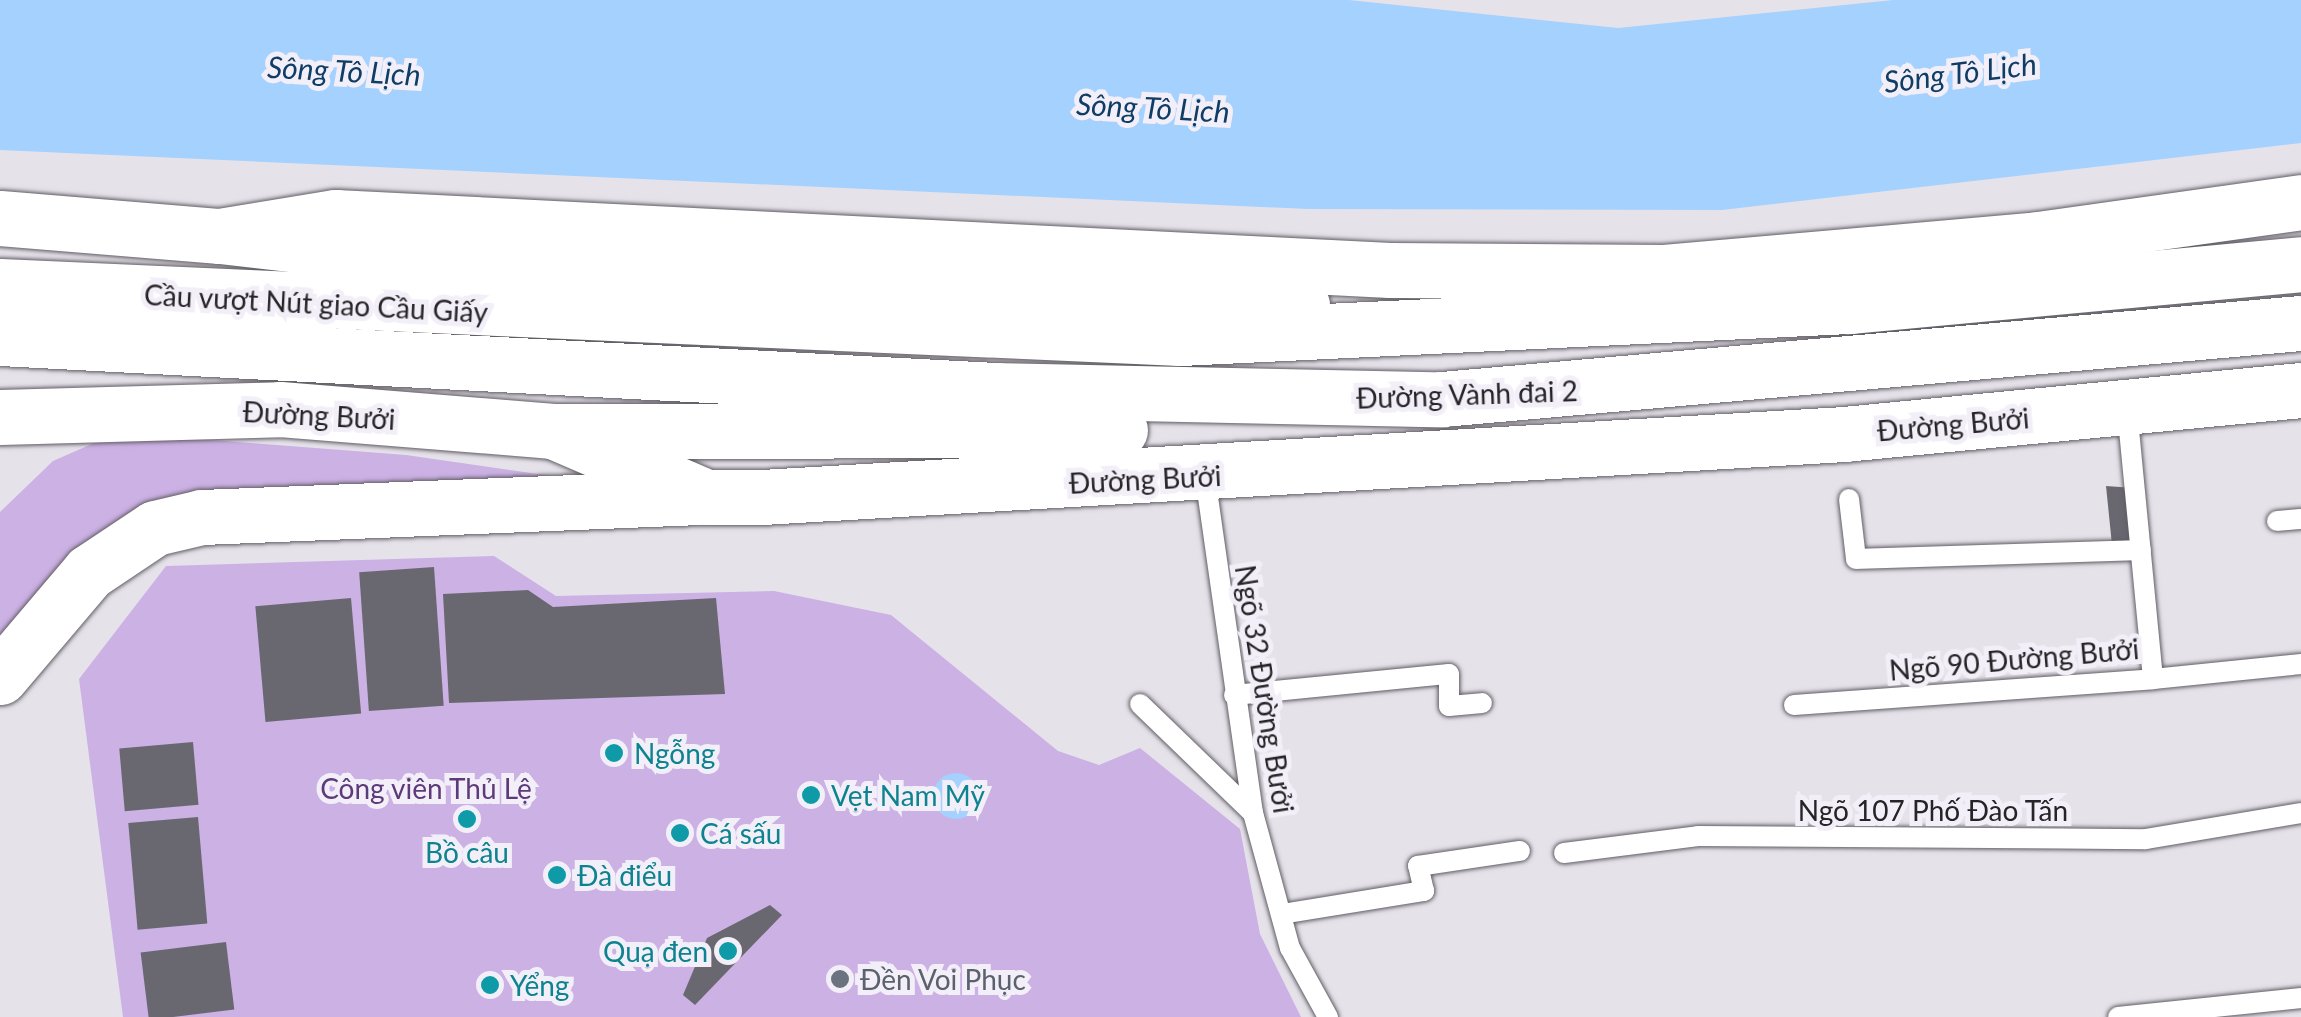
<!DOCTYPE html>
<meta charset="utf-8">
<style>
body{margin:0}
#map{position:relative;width:2301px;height:1017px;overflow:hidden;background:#e6e2ea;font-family:Lato,sans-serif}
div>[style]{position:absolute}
.green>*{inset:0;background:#ccb1e5}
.water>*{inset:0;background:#a5d1fe}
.round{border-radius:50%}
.building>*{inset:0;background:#696870;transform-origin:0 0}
.roads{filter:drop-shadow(0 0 2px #615d64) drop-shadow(0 0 2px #615d64)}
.service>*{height:20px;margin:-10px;padding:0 10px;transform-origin:10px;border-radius:10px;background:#fff}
.primary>*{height:55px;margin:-27.5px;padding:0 27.5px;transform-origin:27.5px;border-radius:27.5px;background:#fff}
.trunk>*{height:55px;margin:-27.5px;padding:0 27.5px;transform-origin:27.5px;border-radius:27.5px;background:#fff}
.dots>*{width:28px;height:28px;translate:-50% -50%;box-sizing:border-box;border:5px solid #f3eff8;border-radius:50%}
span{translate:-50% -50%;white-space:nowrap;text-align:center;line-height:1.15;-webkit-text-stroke:10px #f3eff8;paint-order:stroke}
.street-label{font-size:28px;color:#262427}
.culture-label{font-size:28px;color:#0d838f}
.left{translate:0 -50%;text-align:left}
.right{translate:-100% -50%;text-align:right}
.park-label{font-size:28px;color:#5d3a7a}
.worship-label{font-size:28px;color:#5b616d}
.water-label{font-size:30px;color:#0f3d66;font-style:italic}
</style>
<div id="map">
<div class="green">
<div style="clip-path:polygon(199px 439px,406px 455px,608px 484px,202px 505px,0 665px,0 512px,53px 461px,94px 443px)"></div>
<div style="clip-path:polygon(494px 556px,556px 596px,774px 591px,891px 615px,1058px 751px,1099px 765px,1140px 748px,1240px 829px,1260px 934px,1301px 1017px,123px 1017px,79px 679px,166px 566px)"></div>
</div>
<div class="water">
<div style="clip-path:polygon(0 0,1349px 0,1618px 28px,1893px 0,2301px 0,2301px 143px,1722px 210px,1308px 209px,0 150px)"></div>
<div class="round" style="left:933px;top:773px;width:46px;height:46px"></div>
</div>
<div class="building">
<div style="clip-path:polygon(2106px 486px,2134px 488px,2133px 544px,2112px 545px)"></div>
<div style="left:434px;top:567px;width:139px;height:75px;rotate:86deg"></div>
<div style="clip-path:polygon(528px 590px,553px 607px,716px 598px,725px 694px,449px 703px,443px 594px)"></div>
<div style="left:351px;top:598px;width:116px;height:96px;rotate:85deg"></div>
<div style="left:193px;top:742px;width:63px;height:74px;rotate:85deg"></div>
<div style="left:198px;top:817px;width:107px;height:70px;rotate:85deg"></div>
<div style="clip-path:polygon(770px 905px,782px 915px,695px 1005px,683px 995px,707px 938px)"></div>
<div style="left:226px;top:942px;width:68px;height:86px;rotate:83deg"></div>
</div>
<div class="roads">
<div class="service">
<div style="left:1205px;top:476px;width:340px;rotate:81.9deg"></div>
<div style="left:1253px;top:813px;width:140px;rotate:74.7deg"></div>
<div style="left:1290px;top:948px;width:79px;rotate:61.2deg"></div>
<div style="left:1849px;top:499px;width:60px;rotate:83.3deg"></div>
<div style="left:1856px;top:559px;width:285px;rotate:-1.8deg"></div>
<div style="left:2277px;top:521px;width:24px;rotate:-5deg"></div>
<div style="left:2153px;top:679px;width:149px;rotate:-5.8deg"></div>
<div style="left:1234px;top:695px;width:216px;rotate:-5.6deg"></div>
<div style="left:1449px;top:674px;width:32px;rotate:90deg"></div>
<div style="left:1449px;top:706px;width:33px;rotate:-5deg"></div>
<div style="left:1140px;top:704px;width:157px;rotate:44deg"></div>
<div style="left:1794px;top:705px;width:360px;rotate:-4.1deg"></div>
<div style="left:2153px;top:679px;width:270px;rotate:-95.5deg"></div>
<div style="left:1564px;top:853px;width:135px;rotate:-7.2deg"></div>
<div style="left:1698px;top:836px;width:448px;rotate:0.4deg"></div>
<div style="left:2146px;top:839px;width:157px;rotate:-9.5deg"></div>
<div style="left:1288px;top:913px;width:138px;rotate:-9.2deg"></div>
<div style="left:1424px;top:891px;width:26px;rotate:-103deg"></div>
<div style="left:1418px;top:866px;width:103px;rotate:-8.4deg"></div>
<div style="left:2118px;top:1017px;width:184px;rotate:-5.9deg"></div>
</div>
<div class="primary">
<div style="left:0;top:218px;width:221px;rotate:4.7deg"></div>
<div style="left:220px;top:236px;width:117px;rotate:-9.4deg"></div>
<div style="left:335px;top:217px;width:1056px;rotate:2.88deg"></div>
<div style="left:1390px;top:270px;width:274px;rotate:0.4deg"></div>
<div style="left:1664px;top:272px;width:376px;rotate:-5deg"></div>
<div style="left:2039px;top:239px;width:265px;rotate:-8deg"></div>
<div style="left:0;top:417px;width:280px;rotate:-1.6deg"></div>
<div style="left:280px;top:409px;width:274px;rotate:4.6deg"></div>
<div style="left:553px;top:431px;width:167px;rotate:23.3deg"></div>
<div style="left:706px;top:497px;width:56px"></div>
<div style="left:762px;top:497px;width:1084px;rotate:-3.33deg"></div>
<div style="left:1844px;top:434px;width:459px;rotate:-5.5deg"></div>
<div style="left:0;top:677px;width:138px;rotate:-49.7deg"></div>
<div style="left:89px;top:572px;width:79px;rotate:-33.7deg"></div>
<div style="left:155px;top:528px;width:48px;rotate:-13.2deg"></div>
<div style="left:202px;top:517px;width:496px;rotate:-2.3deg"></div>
</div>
<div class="trunk">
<div style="left:220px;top:236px;width:261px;rotate:6.6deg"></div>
<div style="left:479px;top:266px;width:824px;rotate:2.71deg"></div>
<div style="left:0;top:286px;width:1181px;rotate:2.52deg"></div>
<div style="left:1180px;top:338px;width:670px;rotate:-2.74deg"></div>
<div style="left:1849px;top:306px;width:454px;rotate:-5.3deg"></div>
<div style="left:0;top:338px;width:997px;rotate:2.99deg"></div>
<div style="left:996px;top:390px;width:446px;rotate:1.2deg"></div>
<div style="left:1442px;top:399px;width:862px;rotate:-5.06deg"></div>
<div style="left:553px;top:431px;width:567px;rotate:-0.1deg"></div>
</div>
</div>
<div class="dots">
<div style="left:614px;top:753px;background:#0f9aa8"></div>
<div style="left:811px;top:795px;background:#0f9aa8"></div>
<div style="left:467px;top:819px;background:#0f9aa8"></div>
<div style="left:680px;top:833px;background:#0f9aa8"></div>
<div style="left:557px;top:875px;background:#0f9aa8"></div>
<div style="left:728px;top:951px;background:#0f9aa8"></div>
<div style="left:840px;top:979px;background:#6b7280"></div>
<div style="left:490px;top:985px;background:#0f9aa8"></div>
</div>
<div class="street-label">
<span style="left:316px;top:303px;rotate:3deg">Cầu vượt Nút giao Cầu Giấy</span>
<span style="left:1467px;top:394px;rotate:-2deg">Đường Vành đai 2</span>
<span style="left:319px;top:415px;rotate:3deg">Đường Bưởi</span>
<span style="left:1953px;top:424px;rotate:-5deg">Đường Bưởi</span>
<span style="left:1145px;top:479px;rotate:-3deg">Đường Bưởi</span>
<span style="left:2014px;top:659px;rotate:-5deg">Ngõ 90 Đường Bưởi</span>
<span style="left:1265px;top:689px;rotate:81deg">Ngõ 32 Đường Bưởi</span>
<span style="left:1933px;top:810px">Ngõ 107 Phố Đào Tấn</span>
</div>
<div class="culture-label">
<span class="left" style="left:634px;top:753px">Ngỗng</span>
<span class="left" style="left:831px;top:795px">Vẹt Nam Mỹ</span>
<span class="left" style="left:700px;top:833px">Cá sấu</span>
<span style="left:467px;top:852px">Bồ câu</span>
<span class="left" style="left:577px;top:875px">Đà điểu</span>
<span class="right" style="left:708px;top:951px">Quạ đen</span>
<span class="left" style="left:510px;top:985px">Yểng</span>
</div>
<div class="park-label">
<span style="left:426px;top:788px">Công viên Thủ Lệ</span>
</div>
<div class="worship-label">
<span class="left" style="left:860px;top:979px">Đền Voi Phục</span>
</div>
<div class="water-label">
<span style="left:344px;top:70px;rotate:3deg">Sông Tô Lịch</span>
<span style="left:1960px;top:72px;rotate:-7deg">Sông Tô Lịch</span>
<span style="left:1153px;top:107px;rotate:3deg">Sông Tô Lịch</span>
</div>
</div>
